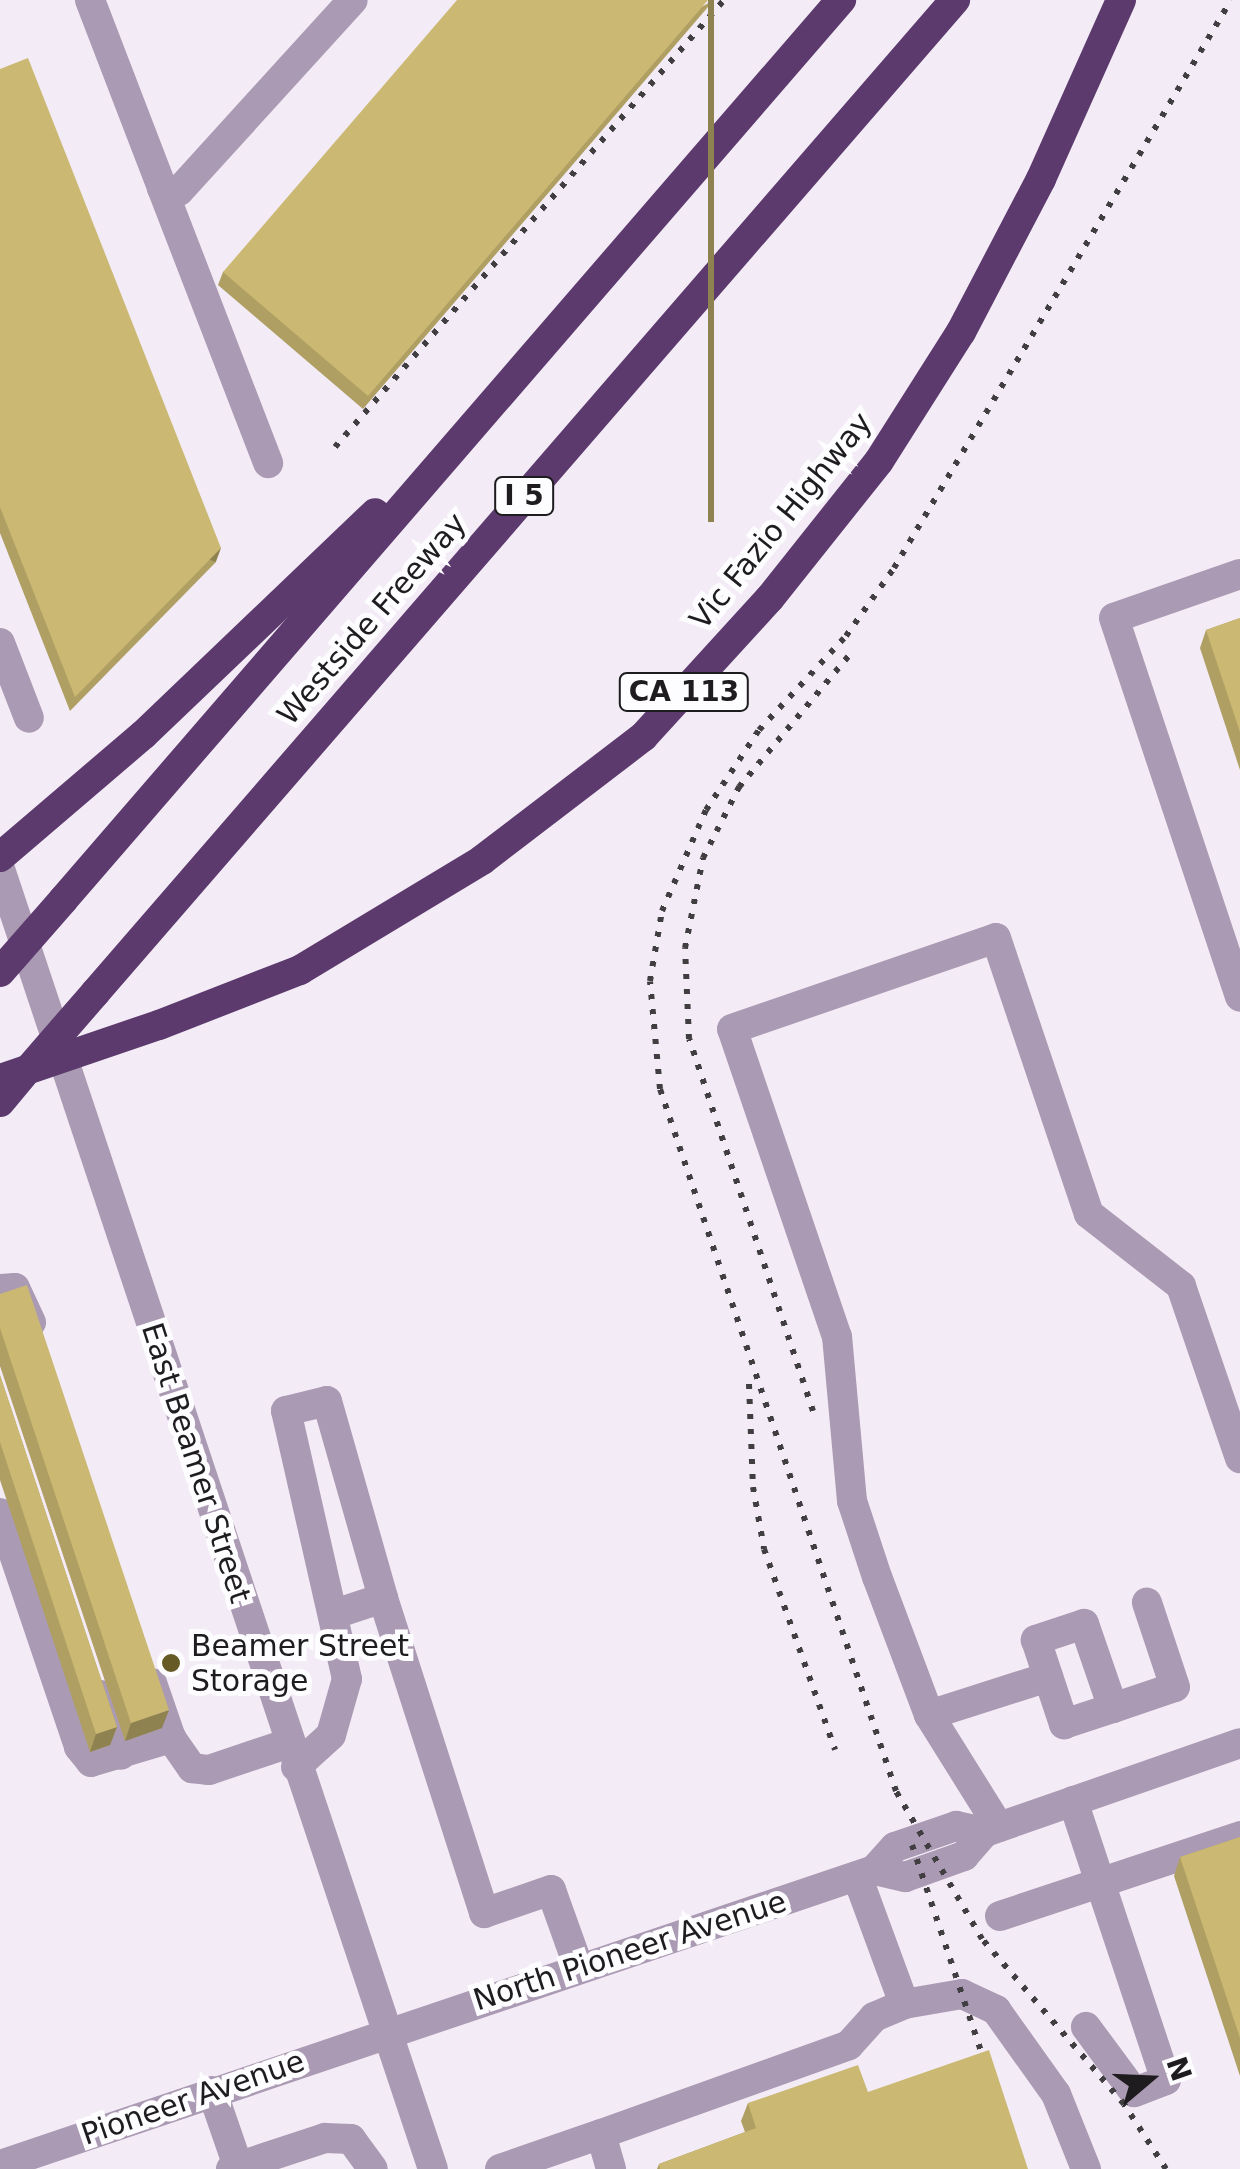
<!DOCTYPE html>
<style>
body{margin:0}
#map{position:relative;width:1240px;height:2169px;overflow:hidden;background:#f3ecf6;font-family:"DejaVu Sans",sans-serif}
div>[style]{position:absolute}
.minor>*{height:30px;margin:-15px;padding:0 15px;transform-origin:15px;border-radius:15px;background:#ab9ab3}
.highway>*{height:30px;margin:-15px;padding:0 15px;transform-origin:15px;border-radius:15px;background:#5d3a6d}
.rail>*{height:6px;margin-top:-3px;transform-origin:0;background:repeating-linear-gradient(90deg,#413e42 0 5px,transparent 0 15px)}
.highway-bridge>*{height:30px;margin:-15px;padding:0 15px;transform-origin:15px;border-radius:15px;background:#5d3a6d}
.wall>*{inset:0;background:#af9f63}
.shaded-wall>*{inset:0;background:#8e8250;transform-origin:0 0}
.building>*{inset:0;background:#cbb973}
.dots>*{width:28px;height:28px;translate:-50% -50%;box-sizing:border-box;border:5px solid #fdfcfe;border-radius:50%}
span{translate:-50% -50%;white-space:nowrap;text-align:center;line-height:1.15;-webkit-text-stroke:10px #fdfcfe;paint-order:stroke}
.shield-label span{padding:2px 8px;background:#fdfcfe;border:2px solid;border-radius:8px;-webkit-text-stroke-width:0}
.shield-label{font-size:28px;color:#1e1c1f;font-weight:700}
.street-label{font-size:30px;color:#1e1c1f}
.poi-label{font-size:30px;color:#1e1c1f}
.left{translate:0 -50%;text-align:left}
.north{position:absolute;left:1100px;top:2029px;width:100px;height:100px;-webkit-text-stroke:8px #fdfcfe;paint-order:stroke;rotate:71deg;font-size:28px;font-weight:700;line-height:40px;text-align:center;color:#1e1c1f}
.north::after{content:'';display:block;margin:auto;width:35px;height:45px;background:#1e1c1f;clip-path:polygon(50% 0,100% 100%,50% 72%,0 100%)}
</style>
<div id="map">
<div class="minor">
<div style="left:90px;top:0;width:201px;rotate:69deg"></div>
<div style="left:162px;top:188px;width:17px;rotate:10deg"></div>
<div style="left:179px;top:191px;width:258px;rotate:-47.7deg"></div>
<div style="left:162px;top:188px;width:295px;rotate:68.9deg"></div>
<div style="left:1240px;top:574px;width:133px;rotate:160.8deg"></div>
<div style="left:1114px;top:618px;width:399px;rotate:71.6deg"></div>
<div style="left:0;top:643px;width:80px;rotate:68.9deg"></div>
<div style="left:0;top:869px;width:1370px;rotate:71.58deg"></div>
<div style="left:0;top:1289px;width:15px;rotate:-4deg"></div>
<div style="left:15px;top:1288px;width:38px;rotate:65deg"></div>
<div style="left:0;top:1513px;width:247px;rotate:71.3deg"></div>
<div style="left:79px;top:1747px;width:19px;rotate:51deg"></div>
<div style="left:91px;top:1762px;width:84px;rotate:-16.7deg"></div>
<div style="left:383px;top:1598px;width:331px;rotate:72.2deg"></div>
<div style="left:484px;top:1913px;width:71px;rotate:-18.9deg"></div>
<div style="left:551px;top:1890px;width:83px;rotate:70.3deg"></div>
<div style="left:152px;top:1683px;width:58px;rotate:70.9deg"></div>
<div style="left:171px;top:1738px;width:37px;rotate:55deg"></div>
<div style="left:192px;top:1768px;width:17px;rotate:7deg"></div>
<div style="left:209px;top:1770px;width:84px;rotate:-18.6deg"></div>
<div style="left:101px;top:1695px;width:63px;rotate:71.6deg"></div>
<div style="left:1113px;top:1708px;width:89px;rotate:-109deg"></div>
<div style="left:1084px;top:1624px;width:51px;rotate:161.6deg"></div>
<div style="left:1036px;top:1640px;width:89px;rotate:71.6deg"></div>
<div style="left:1064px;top:1724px;width:52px;rotate:-18.1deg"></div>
<div style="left:1113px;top:1708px;width:65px;rotate:-18.7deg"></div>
<div style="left:1175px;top:1687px;width:89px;rotate:-108.4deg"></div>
<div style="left:929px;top:1715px;width:125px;rotate:-17.7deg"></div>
<div style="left:296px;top:1767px;width:47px;rotate:-42.4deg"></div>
<div style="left:331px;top:1735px;width:58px;rotate:-74.1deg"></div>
<div style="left:347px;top:1679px;width:275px;rotate:-102.8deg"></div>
<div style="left:286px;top:1411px;width:42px;rotate:-13.7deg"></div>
<div style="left:327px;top:1401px;width:205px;rotate:74.1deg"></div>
<div style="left:383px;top:1598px;width:51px;rotate:161.6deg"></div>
<div style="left:1073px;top:1801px;width:294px;rotate:71.6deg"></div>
<div style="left:1166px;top:2080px;width:34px;rotate:159deg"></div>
<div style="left:1134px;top:2092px;width:81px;rotate:-126.4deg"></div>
<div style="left:999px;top:1827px;width:132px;rotate:-122deg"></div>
<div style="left:929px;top:1715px;width:147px;rotate:-110.6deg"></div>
<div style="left:877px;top:1577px;width:80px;rotate:-108.2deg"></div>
<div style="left:852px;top:1501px;width:165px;rotate:-95.2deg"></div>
<div style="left:837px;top:1337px;width:325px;rotate:-108.8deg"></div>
<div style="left:732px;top:1029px;width:279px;rotate:-19deg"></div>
<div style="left:996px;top:938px;width:291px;rotate:71.4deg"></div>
<div style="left:1089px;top:1214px;width:117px;rotate:38deg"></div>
<div style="left:1181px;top:1286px;width:182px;rotate:71.1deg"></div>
<div style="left:874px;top:1870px;width:31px;rotate:-48deg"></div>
<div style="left:895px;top:1847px;width:65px;rotate:-19deg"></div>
<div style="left:956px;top:1826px;width:30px;rotate:12deg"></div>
<div style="left:985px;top:1832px;width:270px;rotate:-19.2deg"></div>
<div style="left:857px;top:1876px;width:136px;rotate:69.8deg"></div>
<div style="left:1000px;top:1916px;width:253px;rotate:-18.4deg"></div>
<div style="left:212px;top:2091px;width:79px;rotate:70.9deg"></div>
<div style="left:0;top:2165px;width:922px;rotate:-18.65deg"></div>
<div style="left:874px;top:1870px;width:32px;rotate:13deg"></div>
<div style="left:905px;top:1877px;width:63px;rotate:-19.6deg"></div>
<div style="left:964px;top:1856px;width:32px;rotate:-49deg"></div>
<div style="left:231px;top:2169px;width:99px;rotate:-18.3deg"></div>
<div style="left:325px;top:2138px;width:26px;rotate:2deg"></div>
<div style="left:351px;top:2139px;width:37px;rotate:54deg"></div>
<div style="left:500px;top:2169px;width:107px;rotate:-19.1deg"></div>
<div style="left:611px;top:2169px;width:36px;rotate:-106deg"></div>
<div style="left:601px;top:2134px;width:263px;rotate:-19.7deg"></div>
<div style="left:849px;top:2045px;width:38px;rotate:-48deg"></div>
<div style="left:874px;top:2017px;width:33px;rotate:-23deg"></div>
<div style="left:904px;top:2004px;width:59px;rotate:-9.8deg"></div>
<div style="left:962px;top:1994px;width:38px;rotate:25deg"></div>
<div style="left:996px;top:2010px;width:103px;rotate:54.5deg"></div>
<div style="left:1056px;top:2094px;width:81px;rotate:68.2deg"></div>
</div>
<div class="highway">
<div style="left:0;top:857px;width:188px;rotate:-40.5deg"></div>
<div style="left:143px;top:735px;width:321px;rotate:-43.7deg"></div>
<div style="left:63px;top:900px;width:1190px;rotate:-49.16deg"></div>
<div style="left:95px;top:993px;width:1314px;rotate:-49.11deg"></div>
<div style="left:159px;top:1025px;width:151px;rotate:-21.3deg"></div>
<div style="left:300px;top:970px;width:213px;rotate:-31.1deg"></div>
<div style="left:482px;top:860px;width:203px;rotate:-37.4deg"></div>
<div style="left:643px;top:737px;width:188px;rotate:-47.6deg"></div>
<div style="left:770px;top:598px;width:175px;rotate:-51.5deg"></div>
<div style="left:879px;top:461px;width:153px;rotate:-57.6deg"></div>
<div style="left:961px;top:332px;width:173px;rotate:-62.4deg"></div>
<div style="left:1041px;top:179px;width:196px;rotate:-65.9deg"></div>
<div style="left:0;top:1102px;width:35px;rotate:-50deg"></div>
</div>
<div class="rail">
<div style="left:335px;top:447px;width:593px;rotate:-48.97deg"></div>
<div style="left:749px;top:1384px;width:103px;rotate:87.8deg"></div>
<div style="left:753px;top:1487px;width:63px;rotate:79.9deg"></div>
<div style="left:764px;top:1549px;width:213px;rotate:70.5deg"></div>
<div style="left:813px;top:1411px;width:392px;rotate:-108.4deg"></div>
<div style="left:689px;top:1039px;width:91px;rotate:-92.5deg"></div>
<div style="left:685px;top:948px;width:92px;rotate:-78.7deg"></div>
<div style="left:703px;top:858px;width:80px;rotate:-63.1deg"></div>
<div style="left:739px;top:787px;width:175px;rotate:-50.1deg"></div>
<div style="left:912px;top:1845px;width:246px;rotate:71.5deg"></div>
<div style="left:1166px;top:2169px;width:77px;rotate:-122.9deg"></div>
<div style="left:1124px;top:2104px;width:218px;rotate:-130.7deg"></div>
<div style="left:982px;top:1939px;width:171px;rotate:-120.2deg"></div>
<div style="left:896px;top:1791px;width:741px;rotate:-108.58deg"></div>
<div style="left:660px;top:1089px;width:108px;rotate:-95.3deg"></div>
<div style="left:650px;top:981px;width:71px;rotate:-80.3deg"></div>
<div style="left:662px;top:911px;width:110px;rotate:-66.5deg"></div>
<div style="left:706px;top:810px;width:96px;rotate:-56.5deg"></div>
<div style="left:759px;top:730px;width:128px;rotate:-47.2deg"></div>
<div style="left:846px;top:636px;width:83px;rotate:-54.8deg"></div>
<div style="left:894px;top:568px;width:660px;rotate:-59.32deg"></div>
</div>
<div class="highway-bridge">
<div style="left:0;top:972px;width:96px;rotate:-48.8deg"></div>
<div style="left:29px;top:1069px;width:101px;rotate:-49deg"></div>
<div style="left:0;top:1079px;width:168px;rotate:-18.8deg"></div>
</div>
<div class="wall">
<div style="clip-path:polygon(714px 0,363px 409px,218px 285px,223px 272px)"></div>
<div style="clip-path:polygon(0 69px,216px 562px,70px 711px,0 533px)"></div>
<div style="clip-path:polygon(1240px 618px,1240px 770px,1200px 648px,1206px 630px)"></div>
<div style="clip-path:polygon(0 1294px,162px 1728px,125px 1741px,0 1366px)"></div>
<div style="clip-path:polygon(0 1375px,117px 1727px,110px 1745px,90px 1752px,0 1480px)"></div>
<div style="clip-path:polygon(1240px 1837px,1240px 2076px,1174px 1876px,1180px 1857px)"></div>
<div style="clip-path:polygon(868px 2092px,1028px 2169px,657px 2169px,659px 2164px,745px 2132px,741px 2121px,748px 2103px)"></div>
</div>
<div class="shaded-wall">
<div style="left:708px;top:0;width:6px;height:522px"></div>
<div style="left:221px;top:548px;width:15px;height:209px;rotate:110deg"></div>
<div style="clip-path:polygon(169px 1710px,162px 1728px,125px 1741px,131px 1723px)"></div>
<div style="clip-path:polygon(117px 1727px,110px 1745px,90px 1752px,96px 1734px)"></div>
</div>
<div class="building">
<div style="clip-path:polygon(457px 0,708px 0,368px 396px,223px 272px)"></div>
<div style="clip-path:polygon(28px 58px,221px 548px,75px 697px,0 507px,0 69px)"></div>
<div style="clip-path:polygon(1240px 618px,1240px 732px,1206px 630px)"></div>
<div style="clip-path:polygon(27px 1285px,169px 1710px,131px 1723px,0 1328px,0 1294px)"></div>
<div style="clip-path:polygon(0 1375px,117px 1727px,96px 1734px,0 1442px)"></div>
<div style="clip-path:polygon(1240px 1837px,1240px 2038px,1180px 1857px)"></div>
<div style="clip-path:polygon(989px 2050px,1028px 2169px,660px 2169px,659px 2164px,756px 2128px,748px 2103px,858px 2065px,868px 2092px)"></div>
</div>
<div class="dots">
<div style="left:171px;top:1663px;background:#665a27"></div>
</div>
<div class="shield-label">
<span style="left:524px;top:496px">I 5</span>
<span style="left:684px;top:692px">CA 113</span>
</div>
<div class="street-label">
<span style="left:781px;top:521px;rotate:-51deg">Vic Fazio Highway</span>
<span style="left:372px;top:619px;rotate:-49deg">Westside Freeway</span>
<span style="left:196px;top:1463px;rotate:72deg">East Beamer Street</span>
<span style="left:630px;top:1951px;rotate:-18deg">North Pioneer Avenue</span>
<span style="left:193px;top:2098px;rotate:-19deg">Pioneer Avenue</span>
</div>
<div class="poi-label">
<span class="left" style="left:191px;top:1663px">Beamer Street<br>Storage</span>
</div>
<div class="north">N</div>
</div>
